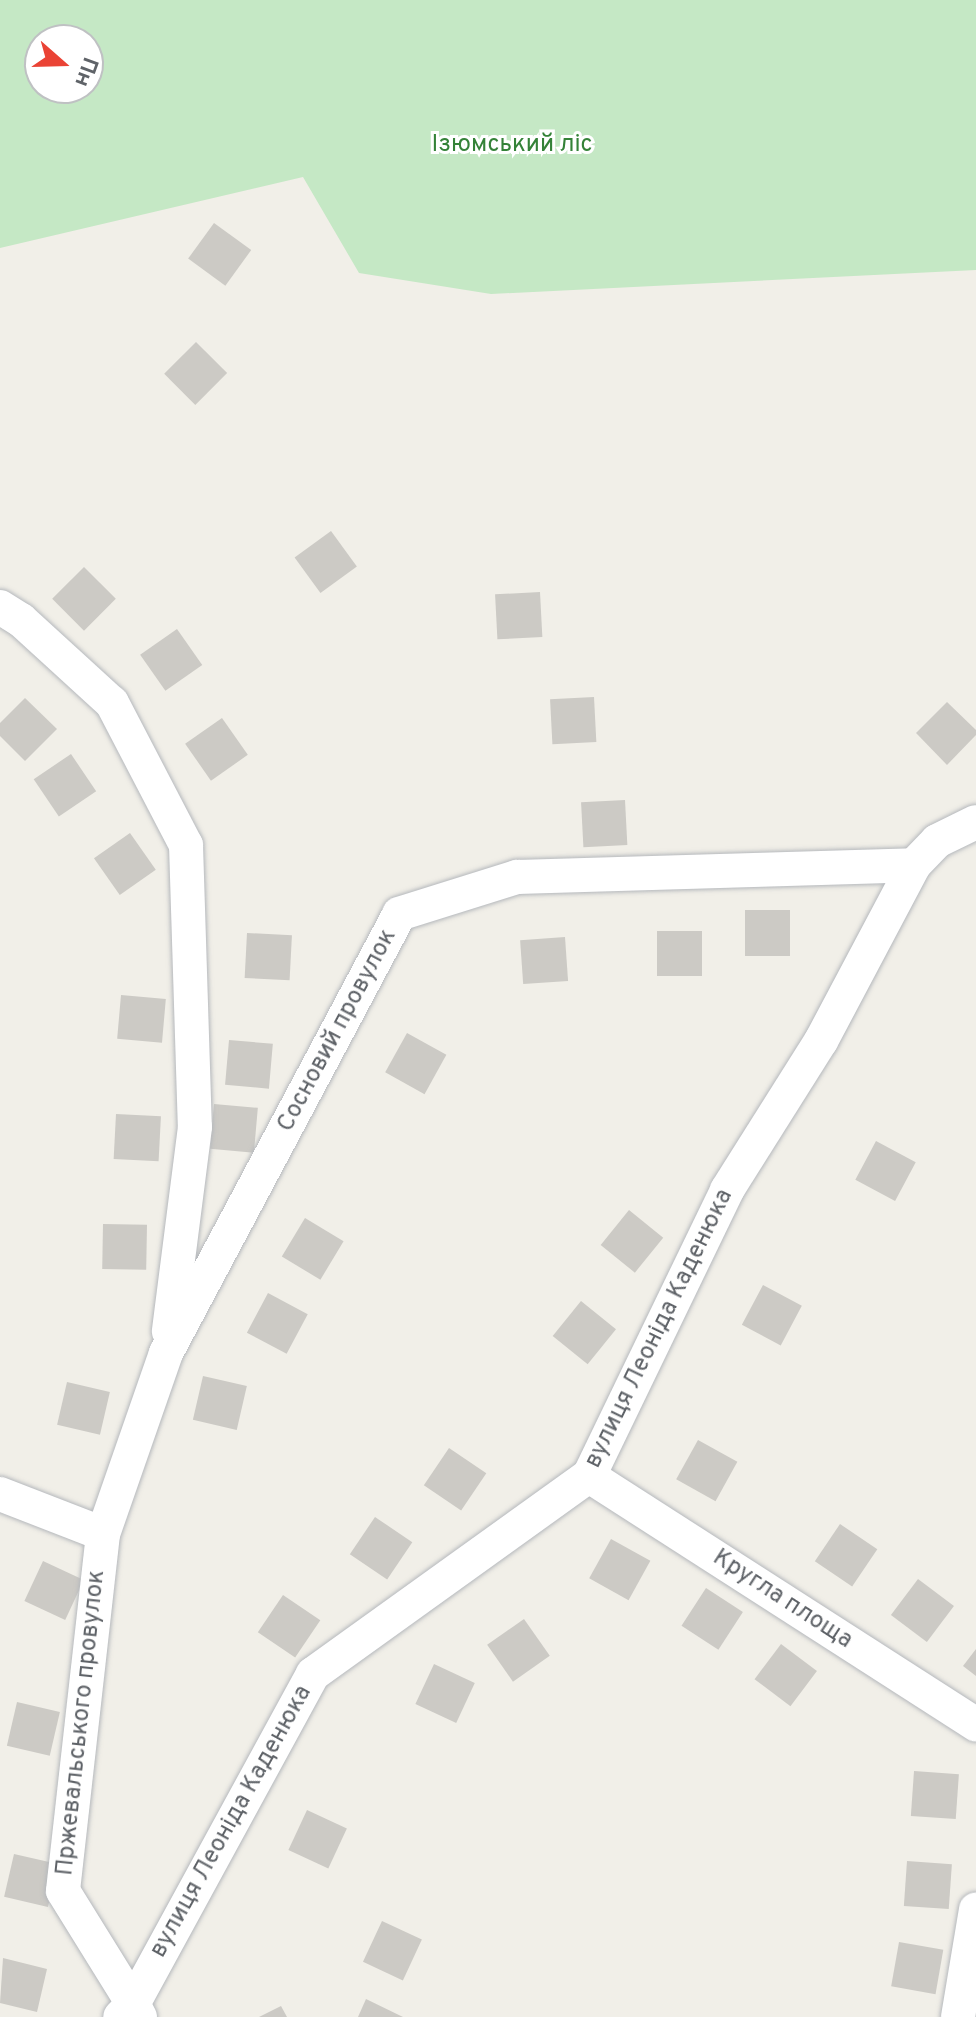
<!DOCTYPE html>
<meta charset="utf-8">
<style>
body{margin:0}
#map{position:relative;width:976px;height:2017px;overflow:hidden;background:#f1efe8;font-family:Overpass,sans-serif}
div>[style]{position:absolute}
.green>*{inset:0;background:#c5e8c5}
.building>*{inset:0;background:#cccac5;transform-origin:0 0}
.roads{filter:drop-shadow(0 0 2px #b5b8bc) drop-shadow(0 0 2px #b5b8bc)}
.minor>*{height:34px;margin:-17px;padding:0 17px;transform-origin:17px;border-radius:17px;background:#fff}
span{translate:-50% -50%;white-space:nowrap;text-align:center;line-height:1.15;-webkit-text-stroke:6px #fff;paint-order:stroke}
.park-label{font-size:24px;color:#348238}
.street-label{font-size:24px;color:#5f6368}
.north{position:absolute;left:24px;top:24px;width:80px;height:80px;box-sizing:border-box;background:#fff;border:2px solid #bfc1c3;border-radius:50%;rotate:110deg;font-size:22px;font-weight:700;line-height:32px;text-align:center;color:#5f6368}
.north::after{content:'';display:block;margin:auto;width:28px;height:36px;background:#ea4335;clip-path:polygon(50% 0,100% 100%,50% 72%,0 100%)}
</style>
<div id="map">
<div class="green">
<div style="clip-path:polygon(evenodd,0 0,976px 0,976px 270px,491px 294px,359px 273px,303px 177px,0 248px,0 0,40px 40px,88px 40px,88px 88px,40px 88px,40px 40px)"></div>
</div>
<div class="building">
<div style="left:214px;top:223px;width:46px;height:44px;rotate:36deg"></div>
<div style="left:196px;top:342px;width:44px;height:45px;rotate:45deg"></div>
<div style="left:331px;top:531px;width:44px;height:45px;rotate:54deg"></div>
<div style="left:84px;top:567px;width:45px;height:45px;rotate:45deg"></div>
<div style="left:540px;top:592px;width:45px;height:45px;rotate:87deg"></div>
<div style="left:177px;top:629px;width:44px;height:45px;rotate:55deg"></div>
<div style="left:594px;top:697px;width:45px;height:44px;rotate:87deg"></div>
<div style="clip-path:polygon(25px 698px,57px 729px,25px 761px,0 736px,0 723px)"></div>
<div style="clip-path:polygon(947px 702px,976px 730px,976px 735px,947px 765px,916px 733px)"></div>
<div style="left:222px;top:718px;width:45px;height:45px;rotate:55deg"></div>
<div style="left:71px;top:754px;width:45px;height:45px;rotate:56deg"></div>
<div style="left:625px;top:800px;width:45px;height:44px;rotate:87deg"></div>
<div style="left:130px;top:833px;width:45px;height:44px;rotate:55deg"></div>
<div style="left:745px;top:910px;width:45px;height:46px"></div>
<div style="left:657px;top:931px;width:45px;height:45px"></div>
<div style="left:247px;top:933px;width:45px;height:45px;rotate:3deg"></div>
<div style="left:565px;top:937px;width:44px;height:45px;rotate:86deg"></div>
<div style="left:121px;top:995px;width:45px;height:44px;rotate:5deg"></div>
<div style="left:407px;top:1033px;width:45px;height:45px;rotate:29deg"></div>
<div style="left:229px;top:1040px;width:44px;height:45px;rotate:5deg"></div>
<div style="left:214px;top:1104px;width:44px;height:45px;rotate:5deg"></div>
<div style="left:116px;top:1114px;width:45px;height:45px;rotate:3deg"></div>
<div style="left:876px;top:1141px;width:45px;height:44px;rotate:28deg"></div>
<div style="left:629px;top:1210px;width:44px;height:45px;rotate:39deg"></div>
<div style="left:305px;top:1218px;width:45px;height:45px;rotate:31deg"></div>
<div style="left:103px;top:1224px;width:44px;height:45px;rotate:1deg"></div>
<div style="left:763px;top:1285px;width:44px;height:45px;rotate:28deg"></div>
<div style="left:268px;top:1293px;width:45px;height:45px;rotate:28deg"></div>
<div style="left:581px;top:1301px;width:45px;height:45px;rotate:39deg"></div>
<div style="left:203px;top:1376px;width:45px;height:45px;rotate:13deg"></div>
<div style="left:67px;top:1382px;width:44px;height:44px;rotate:13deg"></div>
<div style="left:698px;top:1440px;width:45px;height:45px;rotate:29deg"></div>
<div style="left:449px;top:1448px;width:45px;height:45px;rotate:34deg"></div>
<div style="left:375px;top:1517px;width:45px;height:45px;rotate:34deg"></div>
<div style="left:840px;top:1524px;width:45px;height:45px;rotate:34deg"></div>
<div style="left:611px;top:1539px;width:45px;height:45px;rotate:29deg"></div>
<div style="left:43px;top:1561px;width:45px;height:44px;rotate:25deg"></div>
<div style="left:918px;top:1579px;width:45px;height:45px;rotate:37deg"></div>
<div style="left:706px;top:1588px;width:44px;height:45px;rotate:33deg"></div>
<div style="left:283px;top:1595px;width:45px;height:45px;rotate:34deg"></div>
<div style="left:524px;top:1619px;width:45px;height:45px;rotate:55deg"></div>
<div style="left:781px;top:1644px;width:45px;height:44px;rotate:37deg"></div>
<div style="clip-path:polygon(976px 1649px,976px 1676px,963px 1666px)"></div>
<div style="left:434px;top:1664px;width:45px;height:44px;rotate:25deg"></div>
<div style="left:17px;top:1702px;width:44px;height:45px;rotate:13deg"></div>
<div style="left:914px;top:1771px;width:45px;height:45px;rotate:4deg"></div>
<div style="left:307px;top:1810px;width:44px;height:44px;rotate:25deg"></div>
<div style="left:14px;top:1854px;width:45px;height:44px;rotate:13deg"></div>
<div style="left:907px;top:1861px;width:45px;height:45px;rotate:4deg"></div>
<div style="left:382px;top:1921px;width:44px;height:45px;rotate:25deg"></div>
<div style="left:899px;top:1942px;width:45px;height:45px;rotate:10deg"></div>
<div style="clip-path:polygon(3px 1958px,47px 1969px,37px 2012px,0 2003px)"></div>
<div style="clip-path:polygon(366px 1999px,403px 2017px,358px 2017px)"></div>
<div style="clip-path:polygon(281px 2006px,287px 2017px,259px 2017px)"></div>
</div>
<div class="roads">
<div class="minor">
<div style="left:0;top:607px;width:25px;rotate:32deg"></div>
<div style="left:21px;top:620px;width:123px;rotate:42.4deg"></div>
<div style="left:112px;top:703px;width:160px;rotate:62.5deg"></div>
<div style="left:186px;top:845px;width:282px;rotate:88.2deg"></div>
<div style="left:195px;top:1127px;width:206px;rotate:97.3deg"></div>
<div style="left:589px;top:1476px;width:460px;rotate:32.7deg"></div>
<div style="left:0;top:1494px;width:110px;rotate:21.2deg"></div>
<div style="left:103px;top:1534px;width:359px;rotate:96.4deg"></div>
<div style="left:63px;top:1891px;width:133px;rotate:58.2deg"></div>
<div style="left:133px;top:2004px;width:18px;rotate:135deg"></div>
<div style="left:103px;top:1534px;width:192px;rotate:-70.8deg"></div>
<div style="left:166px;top:1353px;width:497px;rotate:-62deg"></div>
<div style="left:399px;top:914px;width:124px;rotate:-17.4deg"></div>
<div style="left:517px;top:877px;width:397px;rotate:-1.7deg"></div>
<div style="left:140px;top:2017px;width:15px;rotate:-118deg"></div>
<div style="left:133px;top:2004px;width:376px;rotate:-61.4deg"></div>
<div style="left:313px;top:1674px;width:340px;rotate:-35.7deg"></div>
<div style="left:589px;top:1476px;width:318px;rotate:-64.2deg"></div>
<div style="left:727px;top:1190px;width:176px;rotate:-57.8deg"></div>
<div style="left:821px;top:1041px;width:199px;rotate:-62.1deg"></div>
<div style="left:914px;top:865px;width:33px;rotate:-46deg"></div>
<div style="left:937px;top:841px;width:43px;rotate:-26deg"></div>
<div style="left:958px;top:2017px;width:109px;rotate:-80.5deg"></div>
</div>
</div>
<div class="park-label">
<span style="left:512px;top:146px">Ізюмський ліс</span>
</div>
<div class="street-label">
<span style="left:338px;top:1031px;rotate:-62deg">Сосновий провулок</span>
<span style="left:660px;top:1329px;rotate:-64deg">вулиця Леоніда Каденюка</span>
<span style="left:782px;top:1600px;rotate:33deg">Кругла площа</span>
<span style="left:82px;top:1723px;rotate:-84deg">Пржевальського провулок</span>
<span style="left:232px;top:1822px;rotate:-61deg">вулиця Леоніда Каденюка</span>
</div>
<div class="north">Пн</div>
</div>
